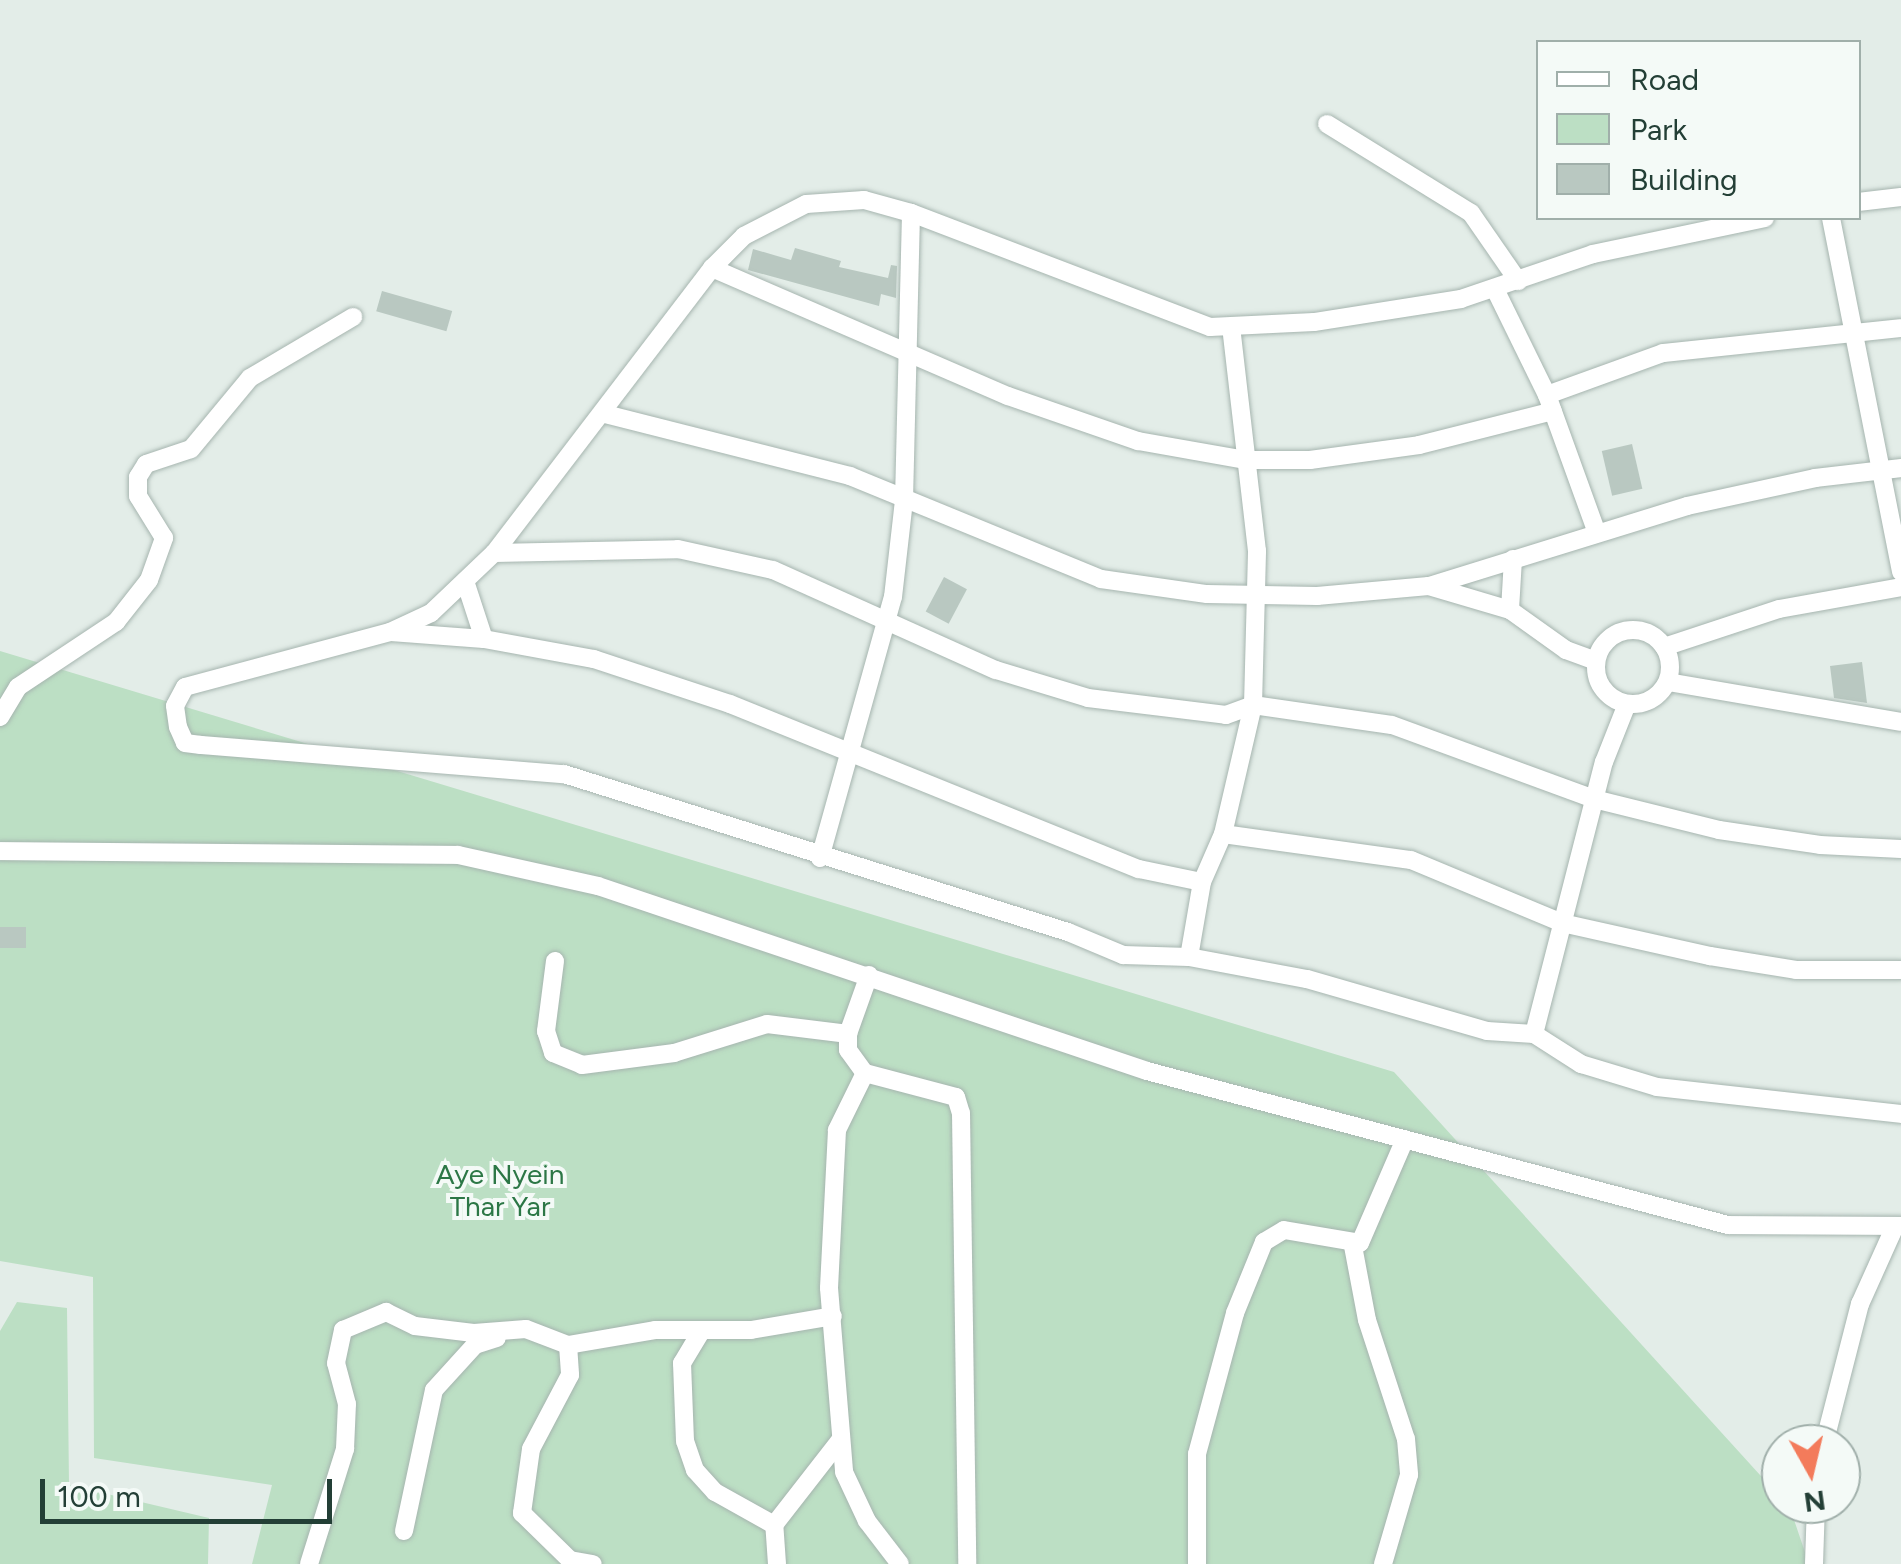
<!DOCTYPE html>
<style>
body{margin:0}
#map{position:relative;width:1901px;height:1564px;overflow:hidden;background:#e3ede8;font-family:Figtree,sans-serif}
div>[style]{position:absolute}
.green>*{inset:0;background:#bcdfc4}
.building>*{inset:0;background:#b9c8c1;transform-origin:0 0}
.roads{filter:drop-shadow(0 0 2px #a6b5af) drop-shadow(0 0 2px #a6b5af)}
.minor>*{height:18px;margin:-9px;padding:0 9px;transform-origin:9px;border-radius:9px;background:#fff}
.minor>.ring{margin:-9px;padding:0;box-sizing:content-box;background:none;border:18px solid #fff;border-radius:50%}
span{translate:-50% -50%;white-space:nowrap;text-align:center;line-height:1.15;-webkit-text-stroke:8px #f4faf7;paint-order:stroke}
.park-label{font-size:28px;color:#2c7746}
.legend{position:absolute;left:1536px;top:40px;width:325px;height:180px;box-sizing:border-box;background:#f4faf7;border:2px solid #a0afaa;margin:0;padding:12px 18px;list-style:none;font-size:30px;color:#233f36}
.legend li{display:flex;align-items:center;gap:20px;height:50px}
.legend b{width:50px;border:2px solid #a0afaa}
.north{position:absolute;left:1761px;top:1424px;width:100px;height:100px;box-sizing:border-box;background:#f4faf7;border:2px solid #a0afaa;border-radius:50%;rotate:172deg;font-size:28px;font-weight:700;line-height:40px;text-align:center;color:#233f36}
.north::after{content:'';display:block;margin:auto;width:35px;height:45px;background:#f37b5b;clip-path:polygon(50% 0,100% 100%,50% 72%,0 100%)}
.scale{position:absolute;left:40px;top:1479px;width:292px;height:45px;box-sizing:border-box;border:5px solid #233f36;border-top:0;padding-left:12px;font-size:30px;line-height:35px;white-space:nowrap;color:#233f36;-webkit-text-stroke:8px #f4faf7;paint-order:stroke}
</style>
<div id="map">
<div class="green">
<div style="clip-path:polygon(0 651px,1394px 1072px,1790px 1508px,1809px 1564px,252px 1564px,272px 1485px,94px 1458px,93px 1277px,0 1261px)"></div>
<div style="clip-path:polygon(17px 1302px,67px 1308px,69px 1485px,209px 1518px,208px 1564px,0 1564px,0 1331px)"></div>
</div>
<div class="building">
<div style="clip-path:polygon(795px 248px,841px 261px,839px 267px,888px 278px,891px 265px,897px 266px,896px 298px,881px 294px,879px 306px,748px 270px,753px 249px,791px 260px)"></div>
<div style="left:382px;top:291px;width:73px;height:21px;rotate:16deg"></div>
<div style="left:1632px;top:444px;width:46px;height:31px;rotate:77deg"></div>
<div style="left:944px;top:577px;width:26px;height:39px;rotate:28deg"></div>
<div style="clip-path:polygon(1862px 662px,1867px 703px,1834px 698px,1830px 666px)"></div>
<div style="left:26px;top:927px;width:21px;height:26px;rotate:90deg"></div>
</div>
<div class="roads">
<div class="minor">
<div style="left:1327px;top:124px;width:169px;rotate:31.7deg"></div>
<div style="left:1471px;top:213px;width:83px;rotate:55.3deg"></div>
<div style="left:1858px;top:202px;width:43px;rotate:-6.6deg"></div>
<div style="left:1765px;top:218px;width:176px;rotate:168.2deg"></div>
<div style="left:1593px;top:254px;width:139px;rotate:161.2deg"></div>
<div style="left:1461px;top:299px;width:149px;rotate:171.1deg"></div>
<div style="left:1314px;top:322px;width:104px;rotate:177.2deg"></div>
<div style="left:1210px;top:327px;width:320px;rotate:-159.1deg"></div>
<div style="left:911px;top:213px;width:49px;rotate:-164.5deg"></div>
<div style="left:864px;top:200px;width:58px;rotate:176.1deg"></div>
<div style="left:806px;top:204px;width:70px;rotate:152.7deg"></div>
<div style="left:744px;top:236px;width:45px;rotate:135deg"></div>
<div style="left:712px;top:268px;width:359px;rotate:127.4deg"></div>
<div style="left:494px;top:553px;width:87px;rotate:136.4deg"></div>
<div style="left:431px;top:613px;width:45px;rotate:155.1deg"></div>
<div style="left:390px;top:632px;width:212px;rotate:165deg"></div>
<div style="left:185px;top:687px;width:21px;rotate:118deg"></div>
<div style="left:175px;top:706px;width:21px;rotate:82deg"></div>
<div style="left:178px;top:727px;width:17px;rotate:66deg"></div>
<div style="left:185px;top:743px;width:16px;rotate:7deg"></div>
<div style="left:201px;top:745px;width:364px;rotate:4.6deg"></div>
<div style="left:564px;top:774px;width:528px;rotate:17.41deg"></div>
<div style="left:1068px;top:932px;width:60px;rotate:22.7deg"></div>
<div style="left:1123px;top:955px;width:66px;rotate:1.7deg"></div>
<div style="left:1189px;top:957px;width:120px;rotate:10.6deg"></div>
<div style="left:1307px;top:979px;width:187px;rotate:16.1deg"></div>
<div style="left:1487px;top:1031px;width:47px;rotate:3.7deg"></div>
<div style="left:1534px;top:1034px;width:56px;rotate:32.6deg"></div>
<div style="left:1581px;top:1064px;width:79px;rotate:16.8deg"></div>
<div style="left:1657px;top:1087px;width:245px;rotate:6.3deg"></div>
<div style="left:1831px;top:218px;width:361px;rotate:78.8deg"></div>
<div style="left:712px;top:268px;width:322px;rotate:23.4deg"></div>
<div style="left:1008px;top:396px;width:138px;rotate:19.1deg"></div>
<div style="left:1138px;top:441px;width:110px;rotate:10deg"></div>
<div style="left:1246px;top:460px;width:64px"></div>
<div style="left:1310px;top:460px;width:110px;rotate:-7.8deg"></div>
<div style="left:1419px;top:445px;width:138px;rotate:-14.2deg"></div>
<div style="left:1495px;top:289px;width:118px;rotate:63.9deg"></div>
<div style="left:1547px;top:395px;width:147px;rotate:70.1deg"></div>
<div style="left:1547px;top:395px;width:123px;rotate:-19.9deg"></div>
<div style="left:1663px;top:353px;width:239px;rotate:-6deg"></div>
<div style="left:605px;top:414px;width:253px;rotate:14.2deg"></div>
<div style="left:850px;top:476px;width:271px;rotate:22.3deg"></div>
<div style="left:1101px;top:579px;width:107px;rotate:8.1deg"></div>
<div style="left:1207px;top:594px;width:110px;rotate:1deg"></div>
<div style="left:1317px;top:596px;width:112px;rotate:-5.1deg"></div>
<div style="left:1429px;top:586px;width:270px;rotate:-17.2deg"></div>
<div style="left:1687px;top:506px;width:131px;rotate:-12.3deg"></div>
<div style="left:1815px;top:478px;width:87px;rotate:-6.6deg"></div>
<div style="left:494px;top:553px;width:184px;rotate:-1.2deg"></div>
<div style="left:678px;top:549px;width:97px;rotate:12.5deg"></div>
<div style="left:773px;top:570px;width:244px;rotate:24.2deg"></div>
<div style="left:996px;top:670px;width:96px;rotate:16.9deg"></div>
<div style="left:1088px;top:698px;width:139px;rotate:7deg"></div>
<div style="left:1226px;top:715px;width:29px;rotate:-20deg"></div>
<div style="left:1253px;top:705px;width:140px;rotate:8.2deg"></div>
<div style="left:1392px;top:725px;width:215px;rotate:20.1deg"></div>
<div style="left:1594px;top:799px;width:129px;rotate:13.9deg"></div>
<div style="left:1719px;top:830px;width:102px;rotate:8.4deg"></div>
<div style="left:1820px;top:845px;width:81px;rotate:2.8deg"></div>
<div style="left:1513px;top:559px;width:51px;rotate:93.4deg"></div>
<div style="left:1510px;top:610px;width:69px;rotate:35.5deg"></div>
<div style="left:1566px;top:650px;width:32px;rotate:20deg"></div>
<div style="left:465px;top:581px;width:61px;rotate:71.9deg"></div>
<div style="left:1429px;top:586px;width:84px;rotate:16.5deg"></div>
<div class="ring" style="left:1596px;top:630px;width:56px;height:56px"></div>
<div style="left:391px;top:632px;width:93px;rotate:4.3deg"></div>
<div style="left:484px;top:639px;width:112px;rotate:10.3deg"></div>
<div style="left:594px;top:659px;width:143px;rotate:18.3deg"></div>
<div style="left:730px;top:704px;width:441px;rotate:22deg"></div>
<div style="left:1139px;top:869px;width:64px;rotate:11.7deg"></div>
<div style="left:1664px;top:647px;width:121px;rotate:-18.3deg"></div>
<div style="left:1779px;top:609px;width:124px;rotate:-10.2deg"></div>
<div style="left:1668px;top:682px;width:236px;rotate:9.7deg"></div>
<div style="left:0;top:717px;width:35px;rotate:-59deg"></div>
<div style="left:18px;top:687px;width:118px;rotate:-33.6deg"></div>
<div style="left:116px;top:622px;width:53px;rotate:-51.8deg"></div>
<div style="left:149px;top:580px;width:45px;rotate:-70.3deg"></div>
<div style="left:164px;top:538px;width:49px;rotate:-121.8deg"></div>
<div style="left:138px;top:496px;width:19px;rotate:-90deg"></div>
<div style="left:138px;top:477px;width:15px;rotate:-58deg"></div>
<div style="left:146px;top:464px;width:47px;rotate:-18.4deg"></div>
<div style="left:191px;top:449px;width:92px;rotate:-50.3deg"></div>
<div style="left:250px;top:378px;width:120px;rotate:-30.6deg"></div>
<div style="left:1223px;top:834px;width:190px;rotate:7.9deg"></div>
<div style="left:1411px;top:860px;width:164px;rotate:22.6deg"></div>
<div style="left:1562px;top:923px;width:152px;rotate:12.6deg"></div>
<div style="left:1710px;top:956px;width:87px;rotate:9.2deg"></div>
<div style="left:1796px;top:970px;width:105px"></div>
<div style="left:0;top:851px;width:458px;rotate:0.5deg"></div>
<div style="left:458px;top:855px;width:143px;rotate:12.5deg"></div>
<div style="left:598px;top:886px;width:579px;rotate:18.62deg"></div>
<div style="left:1147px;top:1071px;width:601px;rotate:14.85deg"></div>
<div style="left:1728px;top:1225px;width:173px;rotate:0.3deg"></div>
<div style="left:820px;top:858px;width:271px;rotate:-74.4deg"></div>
<div style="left:893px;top:597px;width:98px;rotate:-83.5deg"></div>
<div style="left:904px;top:500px;width:287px;rotate:-88.6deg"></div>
<div style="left:1189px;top:957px;width:76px;rotate:-80.2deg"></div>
<div style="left:1202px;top:882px;width:52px;rotate:-66.4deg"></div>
<div style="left:1223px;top:834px;width:132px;rotate:-76.9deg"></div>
<div style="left:1253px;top:705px;width:154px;rotate:-88.5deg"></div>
<div style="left:1257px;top:551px;width:226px;rotate:-96.6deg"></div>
<div style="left:555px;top:961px;width:71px;rotate:97.3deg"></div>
<div style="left:546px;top:1031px;width:23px;rotate:72deg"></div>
<div style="left:553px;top:1053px;width:31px;rotate:22deg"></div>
<div style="left:582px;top:1065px;width:93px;rotate:-7.4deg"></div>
<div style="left:674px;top:1053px;width:97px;rotate:-17.3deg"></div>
<div style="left:767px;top:1024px;width:82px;rotate:7deg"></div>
<div style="left:869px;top:975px;width:63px;rotate:109.6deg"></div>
<div style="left:848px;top:1034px;width:16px;rotate:90deg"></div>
<div style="left:848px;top:1050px;width:29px;rotate:54deg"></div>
<div style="left:865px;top:1073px;width:64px;rotate:116.2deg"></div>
<div style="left:837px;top:1130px;width:158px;rotate:92.9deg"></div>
<div style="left:829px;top:1288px;width:185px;rotate:85.3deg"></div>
<div style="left:844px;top:1472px;width:54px;rotate:64.9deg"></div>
<div style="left:867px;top:1521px;width:54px;rotate:52.5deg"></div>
<div style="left:1534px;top:1034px;width:281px;rotate:-75.6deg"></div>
<div style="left:1604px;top:762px;width:62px;rotate:-68.4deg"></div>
<div style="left:865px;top:1073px;width:94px;rotate:14.8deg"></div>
<div style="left:956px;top:1097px;width:17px;rotate:73deg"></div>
<div style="left:961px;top:1113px;width:451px;rotate:89.2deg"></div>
<div style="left:1353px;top:1246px;width:75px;rotate:79.3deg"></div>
<div style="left:1367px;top:1320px;width:125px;rotate:71.9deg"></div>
<div style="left:1406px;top:1439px;width:36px;rotate:85deg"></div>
<div style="left:1409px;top:1475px;width:93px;rotate:106.3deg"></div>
<div style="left:702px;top:1330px;width:39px;rotate:121deg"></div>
<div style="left:682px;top:1363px;width:78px;rotate:87.8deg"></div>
<div style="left:685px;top:1441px;width:31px;rotate:71deg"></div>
<div style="left:695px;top:1470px;width:30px;rotate:48deg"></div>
<div style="left:715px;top:1492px;width:68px;rotate:29.2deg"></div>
<div style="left:568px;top:1345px;width:30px;rotate:86deg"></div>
<div style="left:570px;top:1375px;width:84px;rotate:117.8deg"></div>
<div style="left:531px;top:1449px;width:65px;rotate:98deg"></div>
<div style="left:522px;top:1513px;width:67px;rotate:44.4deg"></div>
<div style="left:570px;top:1560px;width:23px;rotate:10deg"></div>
<div style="left:1824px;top:1444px;width:145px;rotate:-75.6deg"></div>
<div style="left:1860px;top:1304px;width:85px;rotate:-65.8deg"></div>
<div style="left:404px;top:1531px;width:144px;rotate:-78deg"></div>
<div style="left:434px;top:1390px;width:61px;rotate:-47.7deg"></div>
<div style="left:475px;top:1345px;width:23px;rotate:-18deg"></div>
<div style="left:309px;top:1564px;width:121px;rotate:-72.6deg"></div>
<div style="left:345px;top:1449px;width:45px;rotate:-87.5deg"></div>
<div style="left:347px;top:1404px;width:42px;rotate:-105deg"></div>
<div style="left:336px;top:1363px;width:34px;rotate:-78deg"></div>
<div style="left:343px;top:1330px;width:47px;rotate:-22.7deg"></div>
<div style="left:386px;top:1312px;width:32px;rotate:26deg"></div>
<div style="left:415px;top:1326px;width:59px;rotate:6.8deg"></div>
<div style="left:474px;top:1333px;width:52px;rotate:-4.4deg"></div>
<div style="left:526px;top:1329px;width:45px;rotate:20.9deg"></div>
<div style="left:568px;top:1345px;width:88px;rotate:-9.8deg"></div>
<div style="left:655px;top:1330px;width:96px"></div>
<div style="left:751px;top:1330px;width:83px;rotate:-9.7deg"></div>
<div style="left:777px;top:1564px;width:39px;rotate:-94deg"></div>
<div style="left:774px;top:1525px;width:109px;rotate:-52.1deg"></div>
<div style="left:1197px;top:1564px;width:110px;rotate:-90deg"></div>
<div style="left:1197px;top:1454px;width:146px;rotate:-74.9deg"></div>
<div style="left:1235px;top:1313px;width:77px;rotate:-67.8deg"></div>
<div style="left:1264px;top:1242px;width:23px;rotate:-31deg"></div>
<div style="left:1284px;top:1230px;width:77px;rotate:9.7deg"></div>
<div style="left:1360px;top:1243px;width:113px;rotate:-66.6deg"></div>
<div style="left:1814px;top:1564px;width:60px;rotate:-88.1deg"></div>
</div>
</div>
<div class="park-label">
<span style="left:500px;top:1190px">Aye Nyein<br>Thar Yar</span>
</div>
<ul class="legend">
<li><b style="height:12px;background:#fff"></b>Road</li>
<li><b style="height:28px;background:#bcdfc4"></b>Park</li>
<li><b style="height:28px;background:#b9c8c1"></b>Building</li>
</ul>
<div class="north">N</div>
<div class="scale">100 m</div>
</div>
